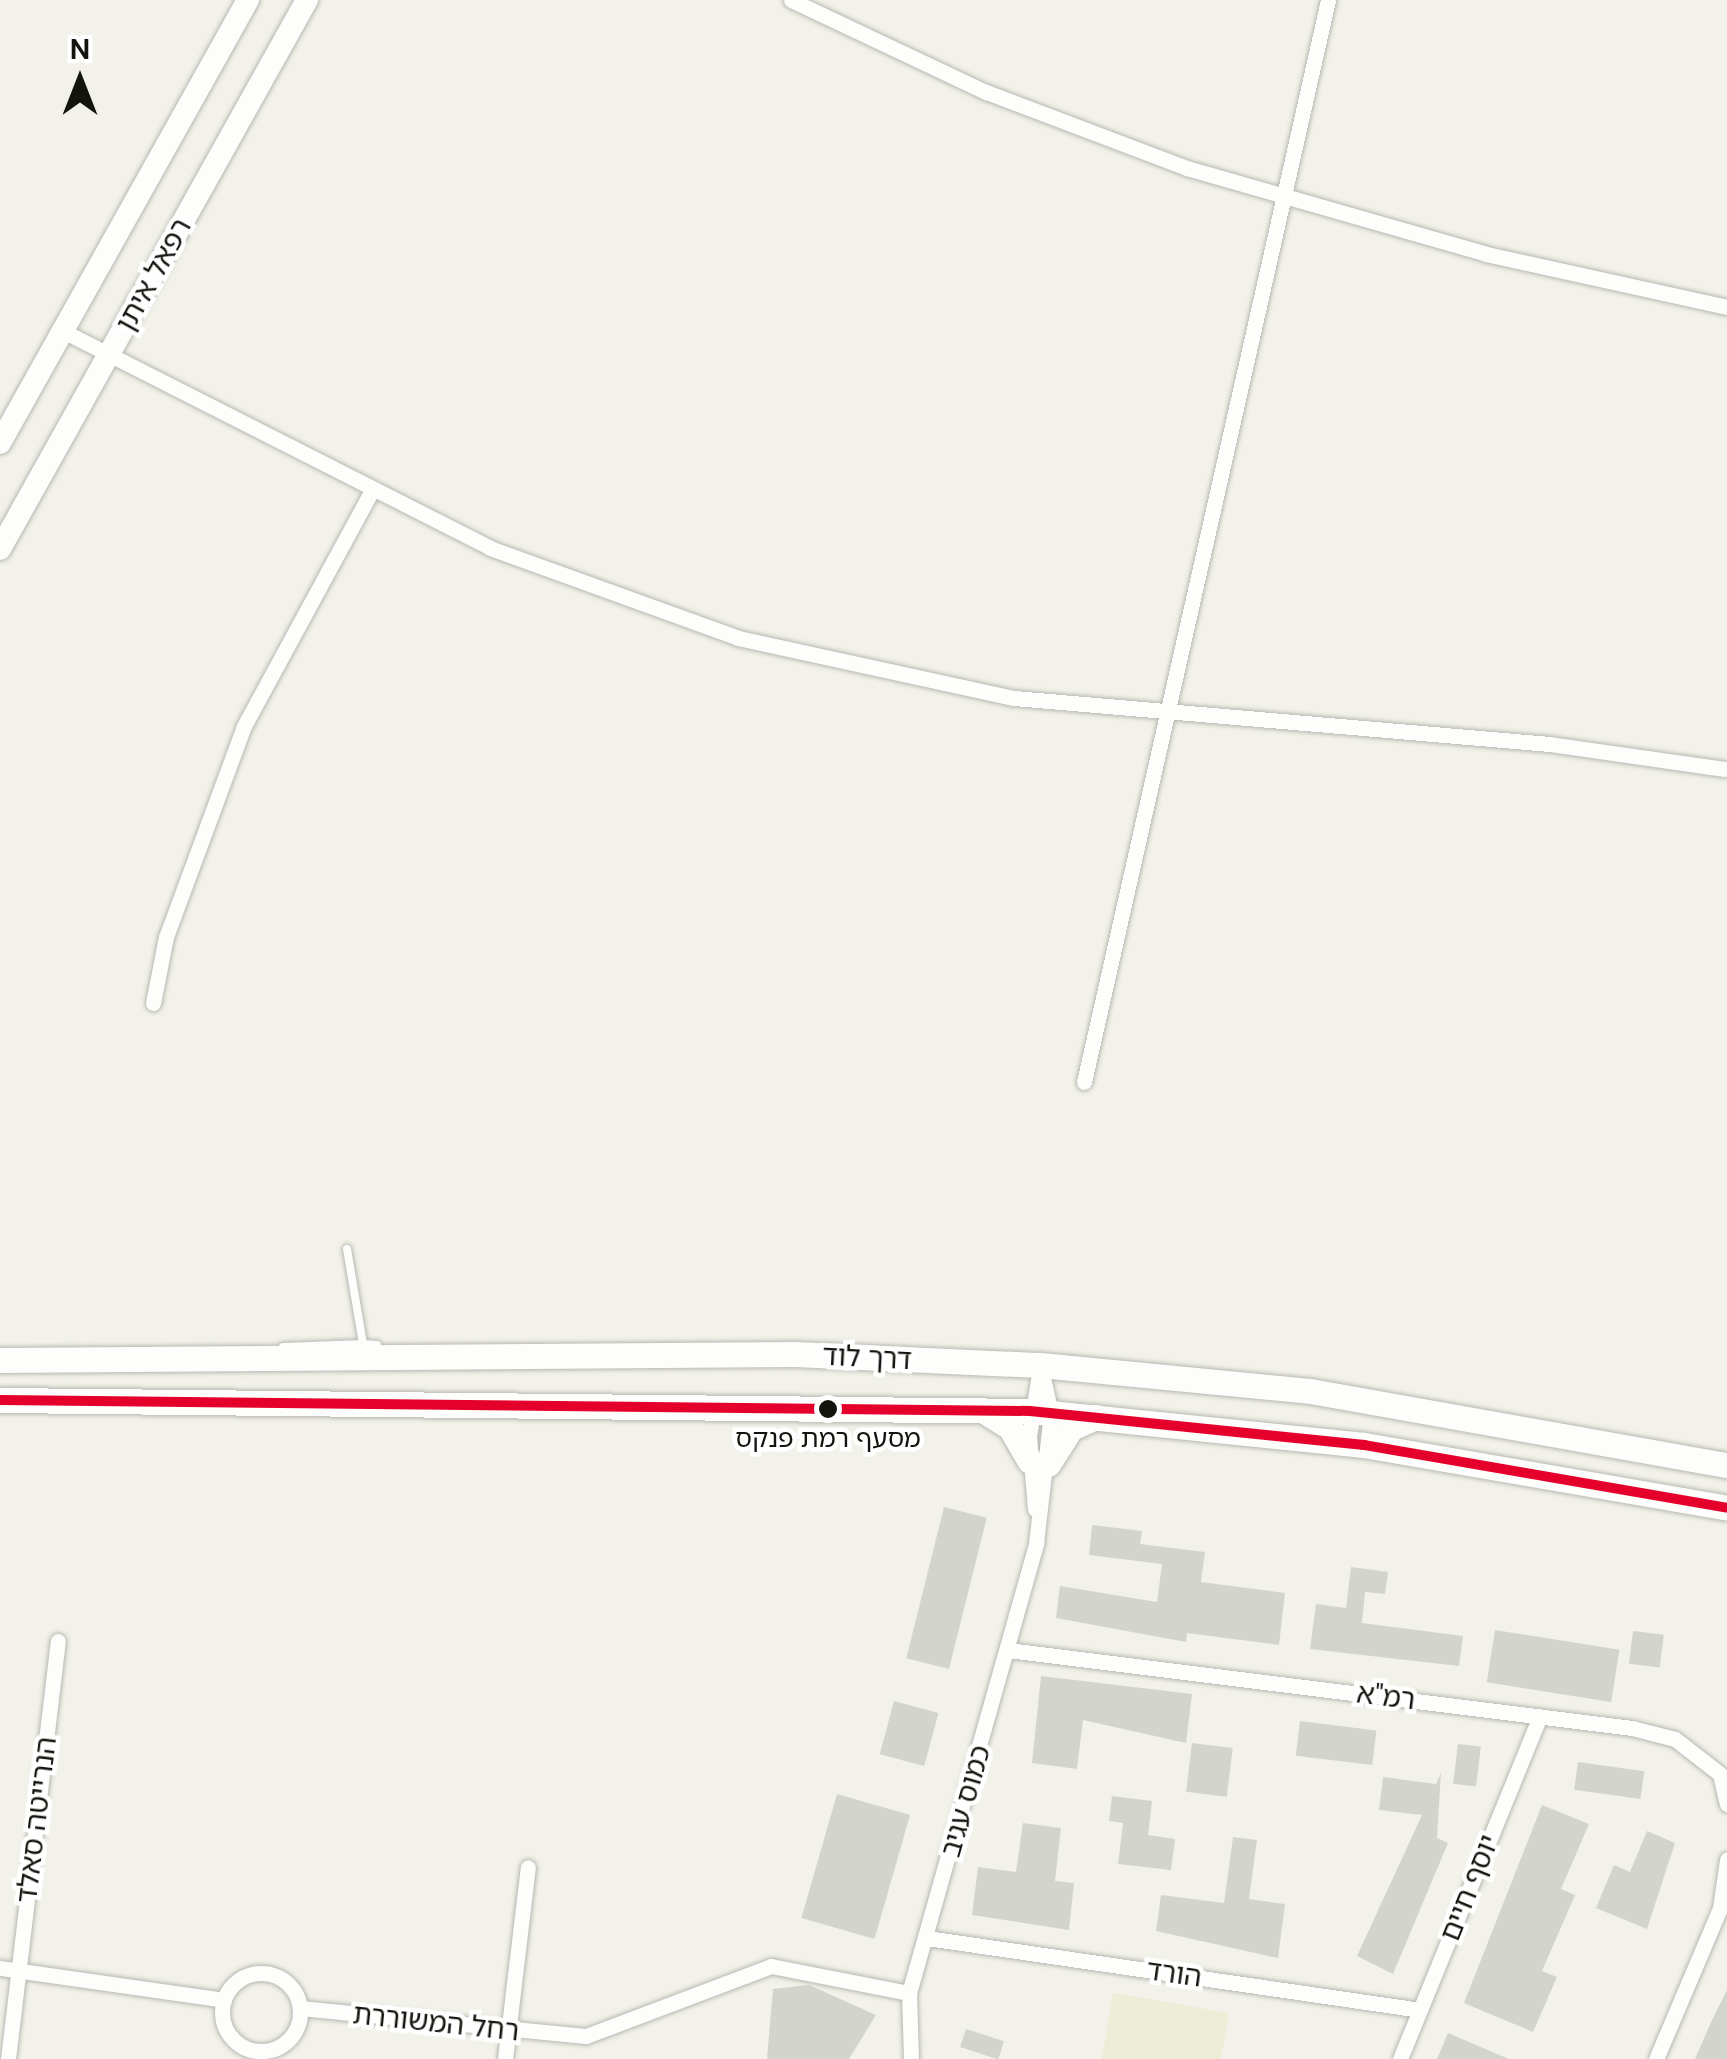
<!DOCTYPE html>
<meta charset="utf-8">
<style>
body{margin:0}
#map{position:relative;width:1727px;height:2059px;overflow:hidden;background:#f2f2ea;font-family:"DM Sans","Noto Sans Hebrew",sans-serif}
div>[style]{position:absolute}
.green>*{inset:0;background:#ececd7}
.building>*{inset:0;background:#d4d4ce;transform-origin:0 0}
.roads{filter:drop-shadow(0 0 2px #b8b8b2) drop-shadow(0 0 2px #b8b8b2)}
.service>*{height:8px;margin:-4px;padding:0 4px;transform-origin:4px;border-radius:4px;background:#fdfdfc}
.minor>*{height:15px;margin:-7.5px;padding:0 7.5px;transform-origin:7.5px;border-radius:7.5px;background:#fdfdfc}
.minor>.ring{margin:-7.5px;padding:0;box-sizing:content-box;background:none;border:15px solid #fdfdfc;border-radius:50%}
.secondary>*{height:22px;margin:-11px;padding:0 11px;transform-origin:11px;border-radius:11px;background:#fdfdfc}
.primary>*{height:25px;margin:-12.5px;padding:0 12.5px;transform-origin:12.5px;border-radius:12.5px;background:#fdfdfc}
.bus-1>*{height:10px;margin:-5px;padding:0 5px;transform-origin:5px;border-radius:5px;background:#e4002b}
.dots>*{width:28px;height:28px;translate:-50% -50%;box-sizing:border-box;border:5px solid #fff;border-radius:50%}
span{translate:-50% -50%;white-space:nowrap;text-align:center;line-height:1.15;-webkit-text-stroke:9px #fff;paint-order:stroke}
.bus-label{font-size:26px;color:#14140f}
.street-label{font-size:28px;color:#14140f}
.north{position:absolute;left:30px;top:30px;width:100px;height:100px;-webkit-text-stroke:8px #fff;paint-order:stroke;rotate:0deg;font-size:28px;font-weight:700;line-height:40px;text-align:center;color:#14140f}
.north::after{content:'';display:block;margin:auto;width:35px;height:45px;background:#14140f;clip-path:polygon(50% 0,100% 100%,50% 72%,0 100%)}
</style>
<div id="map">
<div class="green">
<div style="clip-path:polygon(1113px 1993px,1229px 2013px,1221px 2059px,1102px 2059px)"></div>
</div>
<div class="building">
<div style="left:944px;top:1507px;width:44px;height:156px;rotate:14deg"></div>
<div style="clip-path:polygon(1092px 1525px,1142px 1531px,1140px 1544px,1205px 1552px,1201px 1582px,1285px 1593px,1279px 1645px,1187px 1633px,1186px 1642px,1056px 1618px,1060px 1586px,1157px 1602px,1162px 1564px,1089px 1555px)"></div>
<div style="clip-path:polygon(1351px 1567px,1388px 1572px,1385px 1594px,1365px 1592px,1362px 1623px,1463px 1636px,1459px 1666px,1310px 1649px,1316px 1604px,1346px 1608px)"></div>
<div style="left:1495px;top:1630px;width:126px;height:53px;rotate:9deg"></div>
<div style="left:1633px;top:1631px;width:31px;height:33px;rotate:7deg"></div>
<div style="clip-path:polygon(1041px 1676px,1192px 1694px,1186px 1743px,1083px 1720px,1077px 1769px,1032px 1763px)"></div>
<div style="left:894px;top:1701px;width:46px;height:55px;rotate:15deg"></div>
<div style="left:1300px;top:1721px;width:77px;height:35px;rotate:7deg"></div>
<div style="left:1192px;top:1743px;width:41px;height:49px;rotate:7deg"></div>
<div style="left:1458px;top:1744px;width:23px;height:40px;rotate:7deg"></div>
<div style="left:1578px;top:1762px;width:67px;height:28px;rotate:8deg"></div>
<div style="clip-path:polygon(1441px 1773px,1437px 1838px,1448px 1843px,1393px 1974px,1357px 1956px,1422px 1815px,1379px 1810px,1383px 1777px,1436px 1784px)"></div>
<div style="left:837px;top:1794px;width:76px;height:129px;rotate:16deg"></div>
<div style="clip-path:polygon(1112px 1796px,1152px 1801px,1148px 1835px,1175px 1839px,1171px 1870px,1118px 1864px,1123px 1823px,1109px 1821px)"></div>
<div style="clip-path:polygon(1542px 1805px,1589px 1824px,1561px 1889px,1575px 1895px,1542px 1971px,1557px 1977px,1533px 2032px,1464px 2003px)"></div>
<div style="clip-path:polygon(1023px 1823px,1061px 1828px,1055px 1881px,1074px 1883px,1069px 1930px,972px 1915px,978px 1867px,1016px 1872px)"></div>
<div style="clip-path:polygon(1647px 1831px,1675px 1843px,1647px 1929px,1596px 1908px,1614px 1865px,1630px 1872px)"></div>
<div style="clip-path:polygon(1233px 1837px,1257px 1840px,1249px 1899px,1285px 1904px,1278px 1958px,1156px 1931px,1161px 1895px,1224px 1903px)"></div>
<div style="clip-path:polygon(809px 1985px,876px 2015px,849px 2059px,767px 2059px,773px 1989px)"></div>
<div style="clip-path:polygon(1727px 1990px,1727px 2059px,1695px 2059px,1712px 2020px)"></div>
<div style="left:966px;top:2029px;width:40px;height:19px;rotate:18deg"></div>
<div style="clip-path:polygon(1448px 2033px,1509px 2059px,1437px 2059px)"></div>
</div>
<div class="roads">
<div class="service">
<div style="left:347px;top:1249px;width:96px;rotate:80.4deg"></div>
<div style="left:363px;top:1344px;width:14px;rotate:4deg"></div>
<div style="left:283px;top:1347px;width:80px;rotate:-2.1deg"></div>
</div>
<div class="minor">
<div style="left:791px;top:0;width:216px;rotate:25.3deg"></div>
<div style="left:986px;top:92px;width:215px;rotate:20.7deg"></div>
<div style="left:1187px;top:168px;width:311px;rotate:16deg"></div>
<div style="left:1486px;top:254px;width:247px;rotate:12.4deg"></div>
<div style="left:59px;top:329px;width:483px;rotate:26.9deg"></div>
<div style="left:490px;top:548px;width:264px;rotate:19.9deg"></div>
<div style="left:738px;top:638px;width:282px;rotate:12.3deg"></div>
<div style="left:1014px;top:698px;width:537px;rotate:4.91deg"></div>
<div style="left:1549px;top:744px;width:177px;rotate:8.1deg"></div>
<div style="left:153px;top:1003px;width:67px;rotate:-78.9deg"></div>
<div style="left:166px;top:937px;width:225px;rotate:-69.7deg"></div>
<div style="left:244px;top:726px;width:266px;rotate:-61.5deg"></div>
<div style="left:1084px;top:1082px;width:1109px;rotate:-77.29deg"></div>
<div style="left:1035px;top:1509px;width:73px;rotate:-94.7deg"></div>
<div style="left:1029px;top:1436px;width:63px;rotate:-80.8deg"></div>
<div style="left:1008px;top:1650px;width:629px;rotate:7.13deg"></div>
<div style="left:1632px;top:1728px;width:44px;rotate:14.3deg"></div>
<div style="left:1675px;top:1739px;width:57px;rotate:37.9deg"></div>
<div style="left:1720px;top:1774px;width:31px;rotate:77deg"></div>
<div style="left:927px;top:1938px;width:498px;rotate:8.3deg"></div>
<div style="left:0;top:1968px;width:226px;rotate:8.1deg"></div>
<div class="ring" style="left:222px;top:1973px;width:63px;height:63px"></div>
<div style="left:300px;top:2008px;width:287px;rotate:5.6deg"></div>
<div style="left:586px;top:2036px;width:198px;rotate:-20.7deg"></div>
<div style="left:771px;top:1966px;width:141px;rotate:11.1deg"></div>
<div style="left:8px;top:2059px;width:421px;rotate:-83.2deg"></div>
<div style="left:505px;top:2059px;width:193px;rotate:-83.2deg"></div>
<div style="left:911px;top:2059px;width:66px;rotate:-91.7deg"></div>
<div style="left:909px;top:1993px;width:468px;rotate:-74.2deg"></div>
<div style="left:1036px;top:1543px;width:131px;rotate:-83.4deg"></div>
<div style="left:1051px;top:1413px;width:49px;rotate:-102.9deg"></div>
<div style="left:1400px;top:2059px;width:370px;rotate:-67.8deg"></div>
<div style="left:1656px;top:2059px;width:164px;rotate:-67deg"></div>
<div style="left:1720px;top:1908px;width:49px;rotate:-81.7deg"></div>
</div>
<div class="secondary">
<div style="left:0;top:443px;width:508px;rotate:-60.76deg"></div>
<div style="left:0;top:549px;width:629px;rotate:-60.79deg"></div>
</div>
<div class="primary">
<div style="left:0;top:1360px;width:795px;rotate:-0.43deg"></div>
<div style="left:795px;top:1354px;width:245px;rotate:2.6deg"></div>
<div style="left:1040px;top:1365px;width:271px;rotate:5.5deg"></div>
<div style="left:1310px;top:1391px;width:424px;rotate:10.1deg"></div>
<div style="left:0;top:1400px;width:1030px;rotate:0.61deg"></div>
<div style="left:1030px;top:1411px;width:336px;rotate:5.8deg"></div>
<div style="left:1364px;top:1445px;width:368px;rotate:9.8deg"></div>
<div style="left:984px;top:1411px;width:31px;rotate:32deg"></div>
<div style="left:1010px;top:1427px;width:39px;rotate:60deg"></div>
<div style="left:1048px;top:1464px;width:43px;rotate:-57.4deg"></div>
<div style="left:1071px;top:1428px;width:27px;rotate:-24deg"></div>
</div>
</div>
<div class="bus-1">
<div style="left:0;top:1400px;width:1030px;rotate:0.61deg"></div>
<div style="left:1030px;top:1411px;width:336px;rotate:5.8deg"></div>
<div style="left:1364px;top:1445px;width:368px;rotate:9.8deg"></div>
</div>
<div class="dots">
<div style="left:828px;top:1409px;background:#14140f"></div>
</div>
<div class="bus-label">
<span style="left:828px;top:1439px">מסעף רמת פנקס</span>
</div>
<div class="street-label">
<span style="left:154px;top:275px;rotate:-61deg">רפאל איתן</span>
<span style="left:867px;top:1358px;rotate:3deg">דרך לוד</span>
<span style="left:1386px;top:1697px;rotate:7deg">רמ"א</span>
<span style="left:966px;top:1801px;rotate:-74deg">כמוס עגיב</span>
<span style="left:37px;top:1820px;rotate:-83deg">הנרייטה סאלד</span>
<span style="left:1470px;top:1888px;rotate:-68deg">יוסף חיים</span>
<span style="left:1174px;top:1974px;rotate:8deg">הורד</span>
<span style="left:436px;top:2023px;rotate:6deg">רחל המשוררת</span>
</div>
<div class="north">N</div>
</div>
